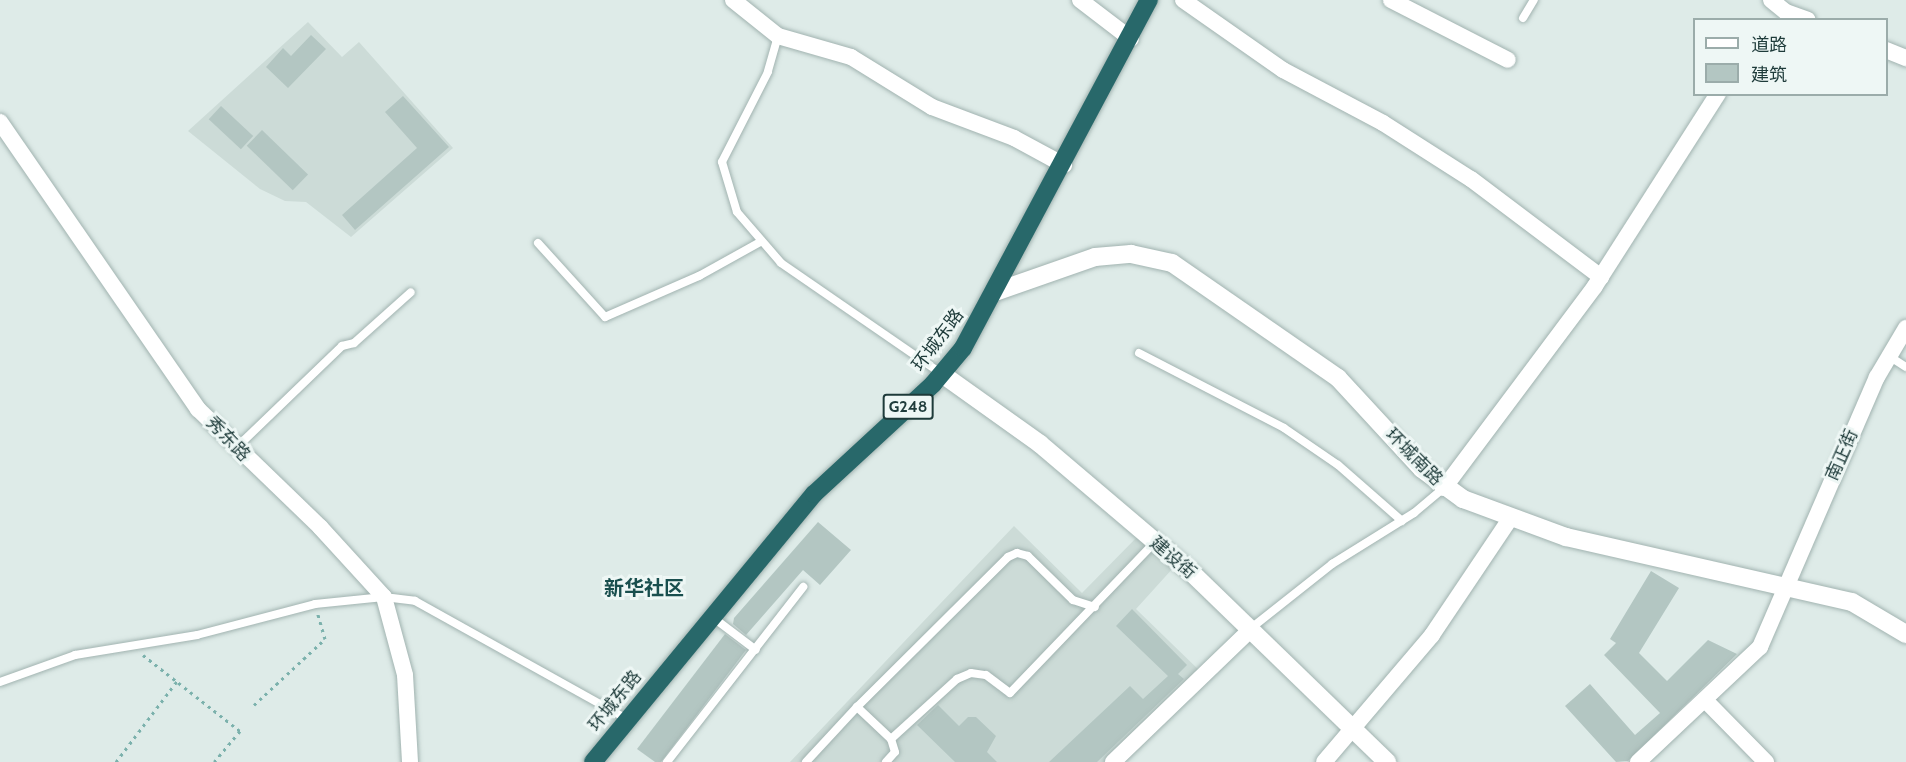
<!DOCTYPE html>
<meta charset="utf-8">
<style>
body{margin:0}
#map{position:relative;width:1906px;height:762px;overflow:hidden;background:#deebe8;font-family:Cabin,"Noto Sans SC",sans-serif}
div>[style]{position:absolute}
.built>*{inset:0;background:#ccdbd7}
.building>*{inset:0;background:#b3c6c2;transform-origin:0 0}
.path>*{height:3px;margin-top:-1.5px;transform-origin:0;background:repeating-linear-gradient(90deg,#7bb1ac 0 3px,transparent 0 7.5px)}
.roads{filter:drop-shadow(0 0 2px #a1b3b0) drop-shadow(0 0 2px #a1b3b0)}
.lane>*{height:8px;margin:-4px;padding:0 4px;transform-origin:4px;border-radius:4px;background:#fff}
.street>*{height:16px;margin:-8px;padding:0 8px;transform-origin:8px;border-radius:8px;background:#fff}
.secondary>*{height:18px;margin:-9px;padding:0 9px;transform-origin:9px;border-radius:9px;background:#fff}
.highway>*{height:18px;margin:-9px;padding:0 9px;transform-origin:9px;border-radius:9px;background:#28686a}
span{translate:-50% -50%;white-space:nowrap;text-align:center;line-height:1.15;-webkit-text-stroke:6px #eef7f5;paint-order:stroke}
.shield-label span{padding:2px 4px;background:#eef7f5;border:2px solid;border-radius:4px;-webkit-text-stroke-width:0}
.shield-label{font-size:16px;color:#1e3b3a;font-weight:700}
.street-label{font-size:18px;color:#1e3b3a}
.neighbourhood-label{font-size:20px;color:#194f4e;font-weight:700}
.legend{position:absolute;left:1693px;top:18px;width:195px;height:78px;box-sizing:border-box;background:#eef7f5;border:2px solid #9bacaa;margin:0;padding:8px 10px;list-style:none;font-size:18px;color:#1e3b3a}
.legend li{display:flex;align-items:center;gap:12px;height:30px}
.legend b{width:30px;border:2px solid #9bacaa}
</style>
<div id="map">
<div class="built">
<div style="clip-path:polygon(308px 22px,342px 57px,359px 42px,453px 148px,351px 237px,306px 202px,285px 201px,260px 189px,188px 131px)"></div>
<div style="clip-path:polygon(1014px 526px,1082px 593px,1138px 536px,1174px 567px,1136px 609px,1202px 673px,1104px 762px,790px 762px)"></div>
</div>
<div class="building">
<div style="clip-path:polygon(311px 35px,326px 49px,288px 88px,266px 67px,283px 48px,291px 56px)"></div>
<div style="clip-path:polygon(403px 96px,449px 147px,355px 230px,342px 215px,417px 148px,385px 112px)"></div>
<div style="left:221px;top:106px;width:44px;height:18px;rotate:43deg"></div>
<div style="left:262px;top:130px;width:64px;height:22px;rotate:44deg"></div>
<div style="clip-path:polygon(818px 522px,851px 550px,820px 585px,803px 570px,746px 635px,733px 624px,734px 618px)"></div>
<div style="clip-path:polygon(1651px 571px,1679px 588px,1639px 653px,1667px 681px,1708px 640px,1737px 654px,1628px 761px,1616px 762px,1565px 706px,1590px 684px,1635px 735px,1660px 713px,1604px 655px,1616px 643px,1610px 639px)"></div>
<div style="clip-path:polygon(1132px 609px,1187px 665px,1178px 674px,1184px 679px,1097px 762px,1049px 762px,1130px 686px,1143px 699px,1168px 676px,1116px 626px)"></div>
<div style="clip-path:polygon(725px 634px,746px 650px,661px 762px,655px 762px,637px 749px)"></div>
<div style="clip-path:polygon(938px 705px,959px 726px,968px 717px,976px 717px,996px 736px,987px 752px,997px 762px,955px 762px,917px 725px)"></div>
</div>
<div class="path">
<div style="left:143px;top:655px;width:123px;rotate:38.1deg"></div>
<div style="left:240px;top:731px;width:40px;rotate:130deg"></div>
<div style="left:254px;top:705px;width:97px;rotate:-42.9deg"></div>
<div style="left:325px;top:639px;width:26px;rotate:-106deg"></div>
<div style="left:116px;top:762px;width:101px;rotate:-53deg"></div>
</div>
<div class="roads">
<div class="lane">
<div style="left:1523px;top:18px;width:21px;rotate:-59deg"></div>
<div style="left:778px;top:36px;width:37px;rotate:106deg"></div>
<div style="left:768px;top:72px;width:101px;rotate:117.1deg"></div>
<div style="left:722px;top:162px;width:52px;rotate:73.3deg"></div>
<div style="left:737px;top:212px;width:67px;rotate:49.2deg"></div>
<div style="left:781px;top:263px;width:196px;rotate:34.6deg"></div>
<div style="left:538px;top:243px;width:100px;rotate:47.8deg"></div>
<div style="left:605px;top:317px;width:103px;rotate:-23.6deg"></div>
<div style="left:699px;top:276px;width:70px;rotate:-29.1deg"></div>
<div style="left:1139px;top:353px;width:163px;rotate:27.3deg"></div>
<div style="left:1284px;top:428px;width:65px;rotate:34.4deg"></div>
<div style="left:1338px;top:465px;width:85px;rotate:41.2deg"></div>
<div style="left:1889px;top:356px;width:20px;rotate:33deg"></div>
<div style="left:236px;top:448px;width:147px;rotate:-43.9deg"></div>
<div style="left:342px;top:346px;width:12px;rotate:-14deg"></div>
<div style="left:354px;top:343px;width:76px;rotate:-41.8deg"></div>
<div style="left:711px;top:616px;width:56px;rotate:37.1deg"></div>
<div style="left:1250px;top:629px;width:105px;rotate:-38.4deg"></div>
<div style="left:1332px;top:564px;width:97px;rotate:-31.9deg"></div>
<div style="left:1414px;top:513px;width:39px;rotate:-40deg"></div>
<div style="left:0;top:682px;width:80px;rotate:-19.8deg"></div>
<div style="left:75px;top:655px;width:124px;rotate:-9.3deg"></div>
<div style="left:197px;top:635px;width:122px;rotate:-14.7deg"></div>
<div style="left:315px;top:604px;width:69px;rotate:-5.8deg"></div>
<div style="left:384px;top:597px;width:31px;rotate:7deg"></div>
<div style="left:415px;top:601px;width:243px;rotate:29.1deg"></div>
<div style="left:891px;top:739px;width:89px;rotate:-42.3deg"></div>
<div style="left:957px;top:679px;width:15px;rotate:-23deg"></div>
<div style="left:971px;top:673px;width:15px;rotate:8deg"></div>
<div style="left:986px;top:675px;width:30px;rotate:37deg"></div>
<div style="left:1010px;top:693px;width:209px;rotate:-46.2deg"></div>
<div style="left:667px;top:762px;width:222px;rotate:-52.1deg"></div>
<div style="left:806px;top:762px;width:75px;rotate:-47.2deg"></div>
<div style="left:886px;top:762px;width:13px;rotate:-48deg"></div>
<div style="left:895px;top:752px;width:14px;rotate:-107deg"></div>
<div style="left:891px;top:739px;width:47px;rotate:-136.7deg"></div>
<div style="left:857px;top:707px;width:213px;rotate:-44.8deg"></div>
<div style="left:1008px;top:557px;width:10px;rotate:-24deg"></div>
<div style="left:1017px;top:553px;width:11px;rotate:15deg"></div>
<div style="left:1028px;top:556px;width:63px;rotate:44.4deg"></div>
<div style="left:1073px;top:600px;width:23px;rotate:18deg"></div>
</div>
<div class="street">
<div style="left:733px;top:0;width:58px;rotate:38.7deg"></div>
<div style="left:778px;top:36px;width:76px;rotate:16deg"></div>
<div style="left:851px;top:57px;width:95px;rotate:31.7deg"></div>
<div style="left:932px;top:107px;width:88px;rotate:20.7deg"></div>
<div style="left:1014px;top:138px;width:57px;rotate:28.4deg"></div>
<div style="left:1080px;top:0;width:64px;rotate:37.4deg"></div>
<div style="left:1183px;top:0;width:122px;rotate:35deg"></div>
<div style="left:1283px;top:70px;width:113px;rotate:27.9deg"></div>
<div style="left:1383px;top:123px;width:104px;rotate:32.5deg"></div>
<div style="left:1471px;top:179px;width:163px;rotate:37deg"></div>
<div style="left:1391px;top:0;width:131px;rotate:27.1deg"></div>
<div style="left:1771px;top:0;width:19px;rotate:39deg"></div>
<div style="left:1786px;top:12px;width:23px;rotate:20deg"></div>
<div style="left:1886px;top:50px;width:22px;rotate:22deg"></div>
<div style="left:0;top:122px;width:349px;rotate:55.4deg"></div>
<div style="left:198px;top:409px;width:170px;rotate:44deg"></div>
<div style="left:320px;top:527px;width:95px;rotate:47.6deg"></div>
<div style="left:384px;top:597px;width:81px;rotate:74.9deg"></div>
<div style="left:405px;top:675px;width:87px;rotate:86.7deg"></div>
<div style="left:1444px;top:488px;width:252px;rotate:-53.2deg"></div>
<div style="left:1595px;top:286px;width:228px;rotate:-57.4deg"></div>
<div style="left:1706px;top:701px;width:86px;rotate:45.5deg"></div>
<div style="left:1113px;top:762px;width:190px;rotate:-43.9deg"></div>
<div style="left:1324px;top:762px;width:167px;rotate:-49.6deg"></div>
<div style="left:1432px;top:635px;width:140px;rotate:-56.1deg"></div>
<div style="left:1638px;top:762px;width:168px;rotate:-43.3deg"></div>
<div style="left:1760px;top:647px;width:294px;rotate:-66.6deg"></div>
<div style="left:1877px;top:377px;width:57px;rotate:-59.4deg"></div>
</div>
<div class="secondary">
<div style="left:995px;top:292px;width:106px;rotate:-19.3deg"></div>
<div style="left:1095px;top:257px;width:36px;rotate:-5deg"></div>
<div style="left:1131px;top:254px;width:42px;rotate:12.4deg"></div>
<div style="left:1172px;top:263px;width:202px;rotate:34.7deg"></div>
<div style="left:1338px;top:378px;width:124px;rotate:47.3deg"></div>
<div style="left:1422px;top:469px;width:51px;rotate:36.2deg"></div>
<div style="left:1463px;top:499px;width:110px;rotate:20.3deg"></div>
<div style="left:1566px;top:537px;width:293px;rotate:12.8deg"></div>
<div style="left:1852px;top:602px;width:63px;rotate:30.7deg"></div>
<div style="left:942px;top:374px;width:120px;rotate:35.5deg"></div>
<div style="left:1040px;top:444px;width:199px;rotate:40.3deg"></div>
<div style="left:1192px;top:573px;width:272px;rotate:44.1deg"></div>
</div>
<div class="highway">
<div style="left:593px;top:762px;width:347px;rotate:-50.5deg"></div>
<div style="left:814px;top:494px;width:162px;rotate:-42.7deg"></div>
<div style="left:933px;top:384px;width:47px;rotate:-50.2deg"></div>
<div style="left:963px;top:348px;width:395px;rotate:-61.9deg"></div>
</div>
</div>
<div class="shield-label">
<span style="left:908px;top:407px">G248</span>
</div>
<div class="street-label">
<span style="left:938px;top:340px;rotate:-53deg">环城东路</span>
<span style="left:228px;top:439px;rotate:46deg">秀东路</span>
<span style="left:1842px;top:455px;rotate:-66deg">南正街</span>
<span style="left:1414px;top:457px;rotate:45deg">环城南路</span>
<span style="left:1173px;top:558px;rotate:41deg">建设街</span>
<span style="left:615px;top:701px;rotate:-51deg">环城东路</span>
</div>
<div class="neighbourhood-label">
<span style="left:644px;top:588px">新华社区</span>
</div>
<ul class="legend">
<li><b style="height:8px;background:#fff"></b>道路</li>
<li><b style="height:16px;background:#b3c6c2"></b>建筑</li>
</ul>
</div>
